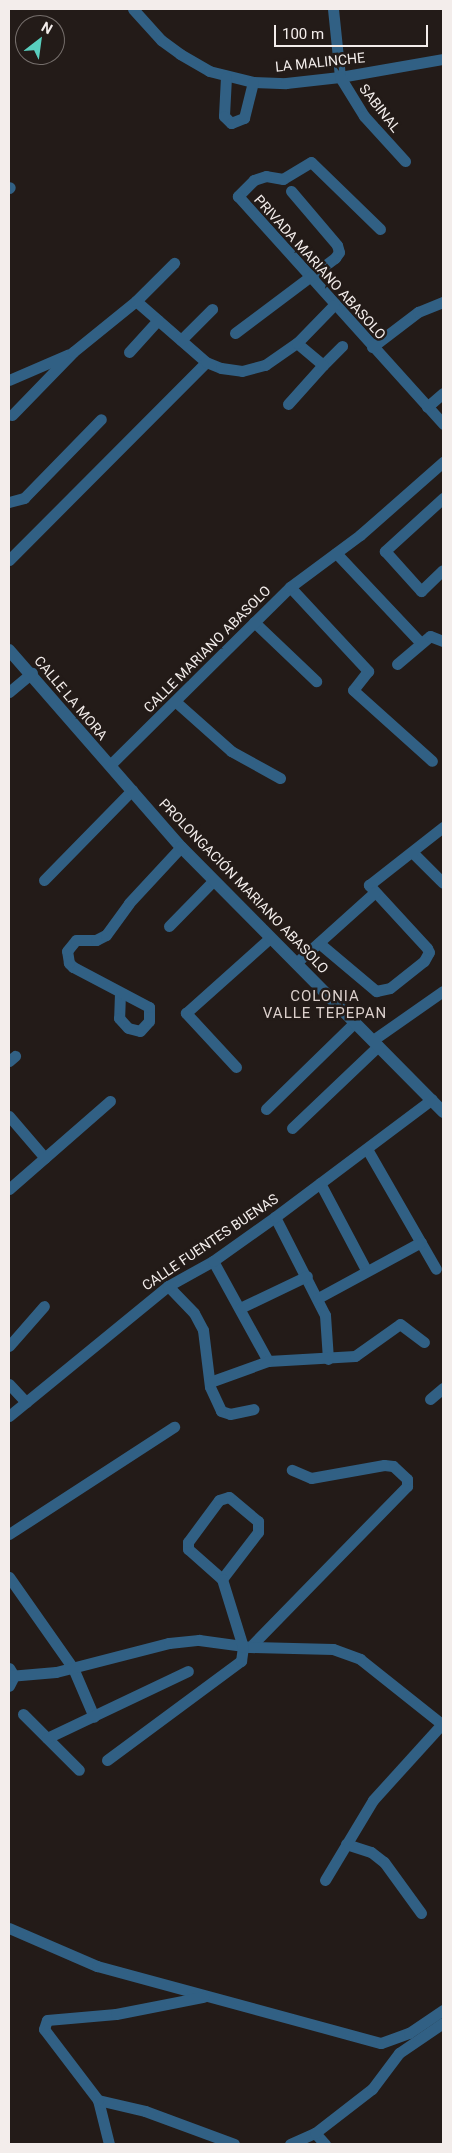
<!DOCTYPE html>
<meta charset="utf-8">
<style>
body{margin:0}
#map{position:relative;width:452px;height:2153px;overflow:hidden;background:#231b18;font-family:Roboto,sans-serif}
div>[style]{position:absolute}
.minor>*{height:11px;margin:-5.5px;padding:0 5.5px;transform-origin:5.5px;border-radius:5.5px;background:#316084}
.tertiary>*{height:12px;margin:-6px;padding:0 6px;transform-origin:6px;border-radius:6px;background:#316084}
span{translate:-50% -50%;white-space:nowrap;text-align:center;line-height:1.15;-webkit-text-stroke:5px #231b18;paint-order:stroke}
.street-label{font-size:14px;color:#f3edeb}
.neighbourhood-label{font-size:15px;color:#dcd0cc;letter-spacing:1px}
.frame{position:absolute;inset:0;border:10px solid #f3edeb;pointer-events:none}
.north{position:absolute;left:15px;top:15px;width:50px;height:50px;box-sizing:border-box;background:#231b18;border:1px solid #766f6c;border-radius:50%;rotate:30deg;font-size:14px;font-weight:700;line-height:20px;text-align:center;color:#f3edeb}
.north::after{content:'';display:block;margin:auto;width:18px;height:22px;background:#59cebe;clip-path:polygon(50% 0,100% 100%,50% 72%,0 100%)}
.scale{position:absolute;left:274px;top:25px;width:154px;height:22px;box-sizing:border-box;border:2px solid #f3edeb;border-top:0;padding-left:6px;font-size:15px;line-height:18px;white-space:nowrap;color:#f3edeb;-webkit-text-stroke:4px #231b18;paint-order:stroke}
</style>
<div id="map">
<div class="minor">
<div style="left:133px;top:9px;width:42px;rotate:47.9deg"></div>
<div style="left:161px;top:40px;width:24px;rotate:36deg"></div>
<div style="left:180px;top:54px;width:34px;rotate:30deg"></div>
<div style="left:209px;top:71px;width:45px;rotate:14deg"></div>
<div style="left:253px;top:82px;width:33px;rotate:2deg"></div>
<div style="left:286px;top:83px;width:54px;rotate:-6.3deg"></div>
<div style="left:340px;top:77px;width:105px;rotate:-9.9deg"></div>
<div style="left:333px;top:9px;width:68px;rotate:84.1deg"></div>
<div style="left:340px;top:77px;width:46px;rotate:58.4deg"></div>
<div style="left:364px;top:116px;width:61px;rotate:47.7deg"></div>
<div style="left:226px;top:77px;width:39px;rotate:93deg"></div>
<div style="left:224px;top:116px;width:10px;rotate:45deg"></div>
<div style="left:231px;top:123px;width:14px;rotate:-21deg"></div>
<div style="left:244px;top:118px;width:37px;rotate:-76deg"></div>
<div style="left:9px;top:188px;width:1px;rotate:-45deg"></div>
<div style="left:380px;top:229px;width:96px;rotate:-135.8deg"></div>
<div style="left:311px;top:162px;width:33px;rotate:149deg"></div>
<div style="left:283px;top:179px;width:17px;rotate:-170deg"></div>
<div style="left:266px;top:176px;width:13px;rotate:162deg"></div>
<div style="left:254px;top:180px;width:23px;rotate:135deg"></div>
<div style="left:238px;top:196px;width:307px;rotate:48deg"></div>
<div style="left:136px;top:301px;width:93px;rotate:41.1deg"></div>
<div style="left:235px;top:333px;width:125px;rotate:-36.9deg"></div>
<div style="left:335px;top:258px;width:7px;rotate:-56deg"></div>
<div style="left:339px;top:252px;width:7px;rotate:-106deg"></div>
<div style="left:337px;top:245px;width:71px;rotate:-130.4deg"></div>
<div style="left:181px;top:340px;width:44px;rotate:-45deg"></div>
<div style="left:372px;top:347px;width:58px;rotate:-37.3deg"></div>
<div style="left:418px;top:312px;width:27px;rotate:-22deg"></div>
<div style="left:129px;top:352px;width:43px;rotate:-47.8deg"></div>
<div style="left:323px;top:365px;width:27px;rotate:-45deg"></div>
<div style="left:9px;top:380px;width:65px;rotate:-23.4deg"></div>
<div style="left:288px;top:404px;width:52px;rotate:-48.1deg"></div>
<div style="left:323px;top:365px;width:34px;rotate:-140deg"></div>
<div style="left:427px;top:407px;width:21px;rotate:-41deg"></div>
<div style="left:12px;top:415px;width:88px;rotate:-45.9deg"></div>
<div style="left:73px;top:352px;width:81px;rotate:-39deg"></div>
<div style="left:136px;top:301px;width:54px;rotate:-45deg"></div>
<div style="left:443px;top:498px;width:79px;rotate:137.6deg"></div>
<div style="left:385px;top:551px;width:54px;rotate:48deg"></div>
<div style="left:421px;top:591px;width:30px;rotate:-44deg"></div>
<div style="left:9px;top:502px;width:16px;rotate:-15deg"></div>
<div style="left:24px;top:498px;width:110px;rotate:-45.7deg"></div>
<div style="left:336px;top:553px;width:122px;rotate:46.7deg"></div>
<div style="left:9px;top:560px;width:279px;rotate:-45.1deg"></div>
<div style="left:206px;top:362px;width:16px;rotate:22deg"></div>
<div style="left:221px;top:368px;width:21px;rotate:8deg"></div>
<div style="left:242px;top:371px;width:24px;rotate:-15deg"></div>
<div style="left:265px;top:365px;width:39px;rotate:-35deg"></div>
<div style="left:297px;top:343px;width:53px;rotate:-45.8deg"></div>
<div style="left:290px;top:587px;width:115px;rotate:47.1deg"></div>
<div style="left:368px;top:671px;width:24px;rotate:128deg"></div>
<div style="left:353px;top:690px;width:106px;rotate:41.9deg"></div>
<div style="left:254px;top:622px;width:86px;rotate:43.6deg"></div>
<div style="left:397px;top:664px;width:43px;rotate:-40.3deg"></div>
<div style="left:430px;top:636px;width:14px;rotate:21deg"></div>
<div style="left:9px;top:692px;width:30px;rotate:-40deg"></div>
<div style="left:176px;top:702px;width:74px;rotate:41.7deg"></div>
<div style="left:231px;top:751px;width:56px;rotate:28.9deg"></div>
<div style="left:110px;top:765px;width:253px;rotate:-44.7deg"></div>
<div style="left:290px;top:587px;width:87px;rotate:-36.6deg"></div>
<div style="left:360px;top:535px;width:111px;rotate:-41.3deg"></div>
<div style="left:413px;top:853px;width:42px;rotate:45deg"></div>
<div style="left:44px;top:880px;width:126px;rotate:-45.6deg"></div>
<div style="left:169px;top:926px;width:64px;rotate:-45.6deg"></div>
<div style="left:319px;top:943px;width:75px;rotate:40.1deg"></div>
<div style="left:376px;top:991px;width:14px;rotate:-12deg"></div>
<div style="left:390px;top:988px;width:43px;rotate:-38.5deg"></div>
<div style="left:424px;top:961px;width:10px;rotate:-61deg"></div>
<div style="left:429px;top:952px;width:4px;rotate:-117deg"></div>
<div style="left:427px;top:948px;width:86px;rotate:-132.6deg"></div>
<div style="left:369px;top:885px;width:94px;rotate:-38.1deg"></div>
<div style="left:296px;top:963px;width:106px;rotate:-41.9deg"></div>
<div style="left:120px;top:993px;width:25px;rotate:92deg"></div>
<div style="left:119px;top:1018px;width:13px;rotate:48deg"></div>
<div style="left:128px;top:1028px;width:12px;rotate:14deg"></div>
<div style="left:140px;top:1031px;width:13px;rotate:-48deg"></div>
<div style="left:149px;top:1021px;width:14px;rotate:-90deg"></div>
<div style="left:149px;top:1007px;width:86px;rotate:-152.2deg"></div>
<div style="left:73px;top:967px;width:6px;rotate:-135deg"></div>
<div style="left:69px;top:963px;width:12px;rotate:-99deg"></div>
<div style="left:67px;top:951px;width:14px;rotate:-51deg"></div>
<div style="left:76px;top:940px;width:20px"></div>
<div style="left:96px;top:940px;width:11px;rotate:-27deg"></div>
<div style="left:106px;top:935px;width:39px;rotate:-54deg"></div>
<div style="left:129px;top:903px;width:76px;rotate:-47.1deg"></div>
<div style="left:373px;top:1040px;width:85px;rotate:-35deg"></div>
<div style="left:9px;top:1061px;width:8px;rotate:-40deg"></div>
<div style="left:236px;top:1067px;width:74px;rotate:-132.8deg"></div>
<div style="left:186px;top:1013px;width:113px;rotate:-41.8deg"></div>
<div style="left:266px;top:1109px;width:124px;rotate:-44.3deg"></div>
<div style="left:9px;top:1116px;width:55px;rotate:49.4deg"></div>
<div style="left:292px;top:1128px;width:119px;rotate:-43.6deg"></div>
<div style="left:367px;top:1149px;width:138px;rotate:60.1deg"></div>
<div style="left:320px;top:1183px;width:98px;rotate:62.1deg"></div>
<div style="left:9px;top:1189px;width:134px;rotate:-41.1deg"></div>
<div style="left:275px;top:1217px;width:110px;rotate:63deg"></div>
<div style="left:325px;top:1315px;width:44px;rotate:86.1deg"></div>
<div style="left:213px;top:1261px;width:114px;rotate:61.2deg"></div>
<div style="left:268px;top:1361px;width:87px;rotate:-3.3deg"></div>
<div style="left:355px;top:1356px;width:55px;rotate:-35.4deg"></div>
<div style="left:400px;top:1324px;width:30px;rotate:37deg"></div>
<div style="left:168px;top:1286px;width:37px;rotate:46deg"></div>
<div style="left:194px;top:1313px;width:19px;rotate:62deg"></div>
<div style="left:203px;top:1330px;width:57px;rotate:83deg"></div>
<div style="left:210px;top:1387px;width:26px;rotate:65deg"></div>
<div style="left:221px;top:1411px;width:9px;rotate:18deg"></div>
<div style="left:230px;top:1414px;width:24px;rotate:-12deg"></div>
<div style="left:318px;top:1298px;width:117px;rotate:-28.5deg"></div>
<div style="left:240px;top:1308px;width:74px;rotate:-25.5deg"></div>
<div style="left:9px;top:1346px;width:53px;rotate:-48.8deg"></div>
<div style="left:210px;top:1382px;width:62px;rotate:-19.9deg"></div>
<div style="left:9px;top:1384px;width:25px;rotate:47deg"></div>
<div style="left:430px;top:1399px;width:17px;rotate:-40deg"></div>
<div style="left:9px;top:1416px;width:205px;rotate:-39.3deg"></div>
<div style="left:168px;top:1286px;width:51px;rotate:-29.1deg"></div>
<div style="left:213px;top:1261px;width:76px;rotate:-35.4deg"></div>
<div style="left:275px;top:1217px;width:196px;rotate:-36.9deg"></div>
<div style="left:229px;top:1497px;width:38px;rotate:40deg"></div>
<div style="left:258px;top:1521px;width:11px;rotate:90deg"></div>
<div style="left:258px;top:1532px;width:59px;rotate:127.5deg"></div>
<div style="left:222px;top:1579px;width:45px;rotate:-138.6deg"></div>
<div style="left:188px;top:1549px;width:7px;rotate:-90deg"></div>
<div style="left:188px;top:1542px;width:52px;rotate:-53.6deg"></div>
<div style="left:219px;top:1500px;width:10px;rotate:-17deg"></div>
<div style="left:9px;top:1534px;width:197px;rotate:-33deg"></div>
<div style="left:9px;top:1577px;width:111px;rotate:54.9deg"></div>
<div style="left:73px;top:1668px;width:53px;rotate:66.8deg"></div>
<div style="left:250px;top:1647px;width:225px;rotate:-45.7deg"></div>
<div style="left:407px;top:1486px;width:7px;rotate:-90deg"></div>
<div style="left:407px;top:1479px;width:19px;rotate:-137deg"></div>
<div style="left:393px;top:1466px;width:9px;rotate:-174deg"></div>
<div style="left:384px;top:1465px;width:74px;rotate:169.9deg"></div>
<div style="left:311px;top:1478px;width:21px;rotate:-157deg"></div>
<div style="left:9px;top:1668px;width:9px;rotate:58deg"></div>
<div style="left:14px;top:1676px;width:11px;rotate:117deg"></div>
<div style="left:9px;top:1676px;width:47px;rotate:-4.9deg"></div>
<div style="left:56px;top:1672px;width:117px;rotate:-14.4deg"></div>
<div style="left:169px;top:1643px;width:30px;rotate:-6deg"></div>
<div style="left:199px;top:1640px;width:51px;rotate:7.8deg"></div>
<div style="left:250px;top:1647px;width:83px;rotate:1.4deg"></div>
<div style="left:333px;top:1649px;width:29px;rotate:20deg"></div>
<div style="left:360px;top:1659px;width:106px;rotate:38.5deg"></div>
<div style="left:23px;top:1714px;width:79px;rotate:45deg"></div>
<div style="left:47px;top:1738px;width:156px;rotate:-25.4deg"></div>
<div style="left:107px;top:1760px;width:167px;rotate:-36.5deg"></div>
<div style="left:241px;top:1661px;width:14px;rotate:-82deg"></div>
<div style="left:243px;top:1647px;width:71px;rotate:-107.2deg"></div>
<div style="left:346px;top:1844px;width:26px;rotate:18deg"></div>
<div style="left:371px;top:1852px;width:16px;rotate:38deg"></div>
<div style="left:384px;top:1862px;width:63px;rotate:54deg"></div>
<div style="left:325px;top:1880px;width:93px;rotate:-59deg"></div>
<div style="left:373px;top:1800px;width:103px;rotate:-47.8deg"></div>
<div style="left:9px;top:1928px;width:96px;rotate:23.4deg"></div>
<div style="left:97px;top:1966px;width:294px;rotate:15.2deg"></div>
<div style="left:381px;top:2043px;width:30px;rotate:-20deg"></div>
<div style="left:409px;top:2033px;width:41px;rotate:-34.1deg"></div>
<div style="left:98px;top:2100px;width:48px;rotate:13.2deg"></div>
<div style="left:145px;top:2111px;width:95px;rotate:20.3deg"></div>
<div style="left:315px;top:2133px;width:15px;rotate:48deg"></div>
<div style="left:109px;top:2144px;width:45px;rotate:-104deg"></div>
<div style="left:98px;top:2100px;width:89px;rotate:-127.3deg"></div>
<div style="left:44px;top:2029px;width:9px;rotate:-72deg"></div>
<div style="left:47px;top:2020px;width:69px;rotate:-5deg"></div>
<div style="left:116px;top:2014px;width:89px;rotate:-11.1deg"></div>
<div style="left:290px;top:2144px;width:27px;rotate:-24deg"></div>
<div style="left:315px;top:2133px;width:72px;rotate:-37.7deg"></div>
<div style="left:372px;top:2089px;width:45px;rotate:-53.1deg"></div>
<div style="left:399px;top:2053px;width:53px;rotate:-34.3deg"></div>
</div>
<div class="tertiary">
<div style="left:9px;top:650px;width:262px;rotate:48.9deg"></div>
<div style="left:181px;top:847px;width:373px;rotate:45.3deg"></div>
</div>
<div class="street-label">
<span style="left:320px;top:62px;rotate:-6deg">LA MALINCHE</span>
<span style="left:380px;top:108px;rotate:52deg">SABINAL</span>
<span style="left:320px;top:267px;rotate:48deg">PRIVADA MARIANO ABASOLO</span>
<span style="left:207px;top:649px;rotate:-45deg">CALLE MARIANO ABASOLO</span>
<span style="left:71px;top:698px;rotate:50deg">CALLE LA MORA</span>
<span style="left:244px;top:886px;rotate:46deg">PROLONGACIÓN MARIANO ABASOLO</span>
<span style="left:210px;top:1242px;rotate:-34deg">CALLE FUENTES BUENAS</span>
</div>
<div class="neighbourhood-label">
<span style="left:325px;top:1005px">COLONIA<br>VALLE TEPEPAN</span>
</div>
<div class="frame"></div>
<div class="north">N</div>
<div class="scale">100 m</div>
</div>
